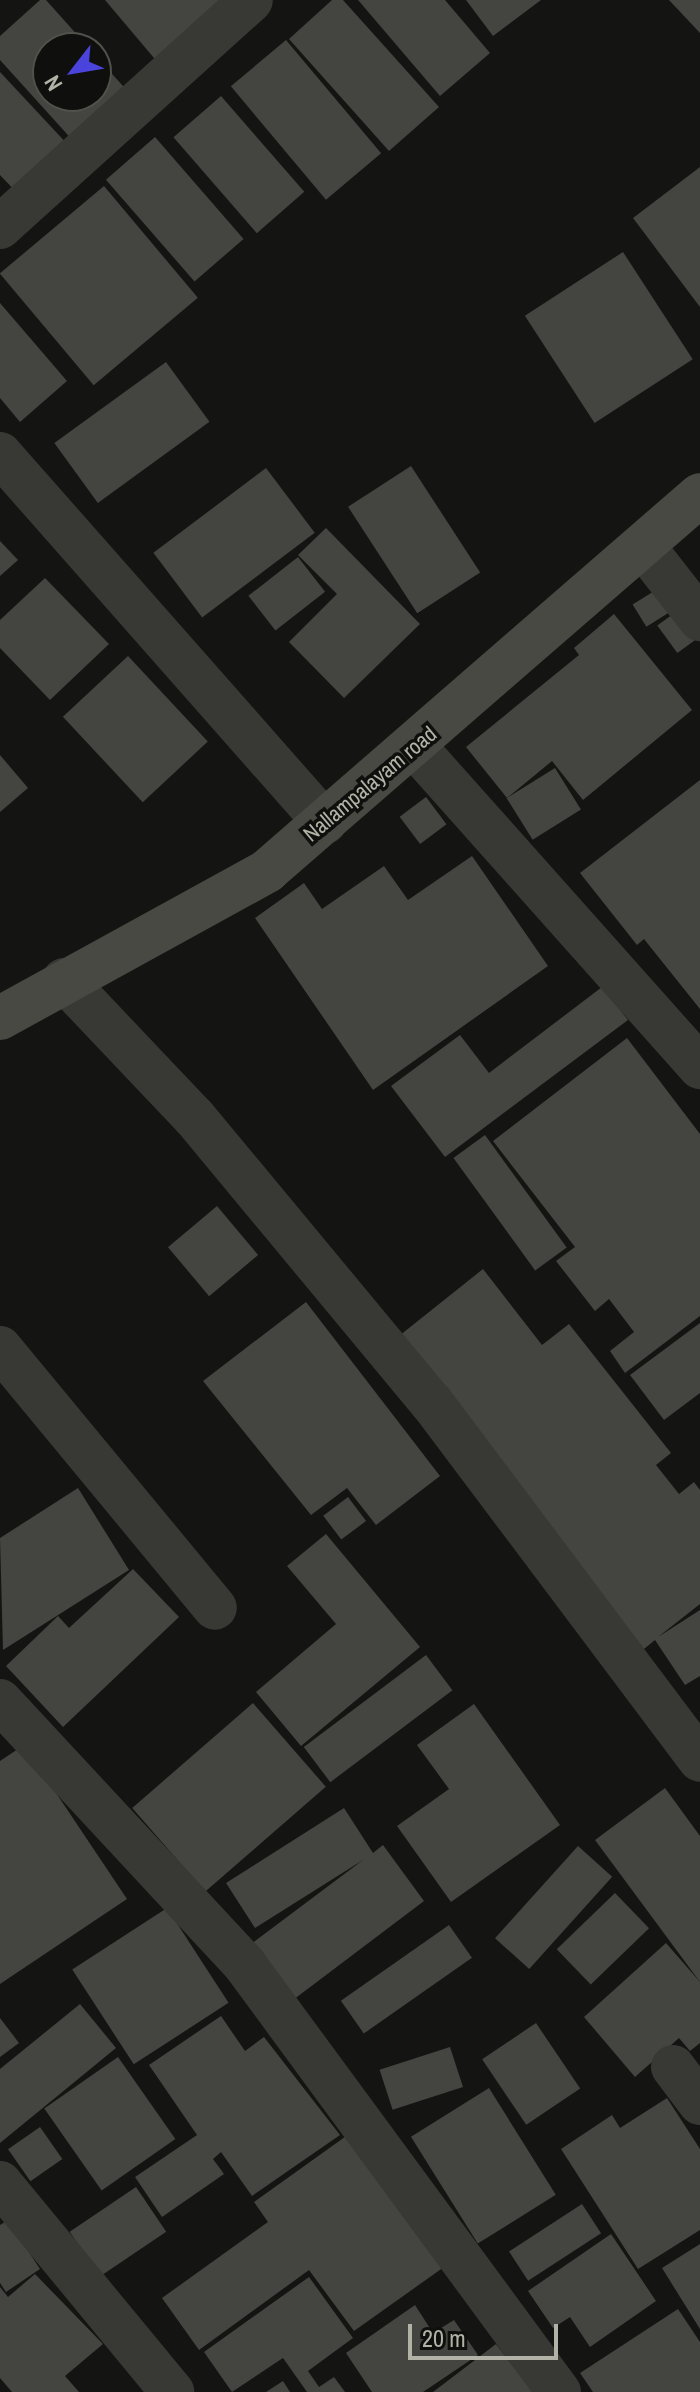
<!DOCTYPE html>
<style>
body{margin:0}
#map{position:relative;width:700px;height:2392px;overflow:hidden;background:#141513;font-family:"Archivo Narrow",sans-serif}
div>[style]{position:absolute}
.building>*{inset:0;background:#444440;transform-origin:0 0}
.street>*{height:44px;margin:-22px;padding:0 22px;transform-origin:22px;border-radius:22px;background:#383935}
.secondary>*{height:44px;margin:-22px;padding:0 22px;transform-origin:22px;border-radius:22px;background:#484943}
span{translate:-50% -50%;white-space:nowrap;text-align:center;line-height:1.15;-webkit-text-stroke:7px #0f100e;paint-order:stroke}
.street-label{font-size:22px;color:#b2b3a6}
.north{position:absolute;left:32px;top:32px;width:80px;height:80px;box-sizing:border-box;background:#0f100e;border:2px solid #50514b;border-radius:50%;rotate:239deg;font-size:22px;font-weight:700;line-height:32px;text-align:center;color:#b2b3a6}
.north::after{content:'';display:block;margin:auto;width:28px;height:36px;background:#4a43dc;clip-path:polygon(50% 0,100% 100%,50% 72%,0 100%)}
.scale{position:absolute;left:408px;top:2324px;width:150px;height:36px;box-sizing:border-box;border:4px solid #b2b3a6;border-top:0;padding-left:10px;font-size:24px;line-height:28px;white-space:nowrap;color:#b2b3a6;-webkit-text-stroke:6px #0f100e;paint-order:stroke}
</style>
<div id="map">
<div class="building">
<div style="clip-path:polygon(40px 0,46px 0,89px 48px,48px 48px,48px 96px,96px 96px,96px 56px,131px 95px,76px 144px,0 60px,0 36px)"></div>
<div style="clip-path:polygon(105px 0,236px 0,159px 64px)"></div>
<div style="clip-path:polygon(332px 0,343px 0,439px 107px,389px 151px,289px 39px)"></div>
<div style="clip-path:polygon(358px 0,445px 0,490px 53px,440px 96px)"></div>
<div style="clip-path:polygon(466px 0,541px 0,493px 36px)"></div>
<div style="clip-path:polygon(669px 0,700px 0,700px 33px)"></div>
<div style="left:286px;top:40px;width:148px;height:72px;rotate:50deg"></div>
<div style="clip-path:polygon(0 72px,70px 147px,19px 195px,0 175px)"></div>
<div style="left:221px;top:96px;width:127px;height:63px;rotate:49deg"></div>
<div style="left:155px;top:137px;width:135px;height:65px;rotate:49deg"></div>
<div style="clip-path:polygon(700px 167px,700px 307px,633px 218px)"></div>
<div style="left:104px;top:186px;width:146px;height:136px;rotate:50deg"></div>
<div style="left:623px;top:252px;width:128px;height:117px;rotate:57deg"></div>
<div style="clip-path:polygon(0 303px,67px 381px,20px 422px,0 398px)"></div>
<div style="left:166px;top:362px;width:74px;height:138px;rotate:54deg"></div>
<div style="left:411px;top:466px;width:127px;height:75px;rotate:57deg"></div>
<div style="left:266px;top:468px;width:81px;height:141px;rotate:53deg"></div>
<div style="clip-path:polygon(326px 528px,420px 624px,344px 698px,289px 642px,337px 594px,298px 555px)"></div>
<div style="clip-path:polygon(0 541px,18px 560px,0 576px)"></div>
<div style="left:298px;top:557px;width:44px;height:63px;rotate:52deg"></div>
<div style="clip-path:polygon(45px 578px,109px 644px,50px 700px,0 648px,0 620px)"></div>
<div style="left:664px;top:585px;width:26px;height:37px;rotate:58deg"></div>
<div style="left:680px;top:609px;width:34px;height:28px;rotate:54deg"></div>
<div style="clip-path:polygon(614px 614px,692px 710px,583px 800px,552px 761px,507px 798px,466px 747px,579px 655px,574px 648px)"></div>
<div style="left:128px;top:656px;width:117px;height:89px;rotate:47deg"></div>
<div style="clip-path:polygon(0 755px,28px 788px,0 812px)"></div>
<div style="left:555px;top:768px;width:49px;height:57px;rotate:58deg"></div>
<div style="clip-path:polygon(700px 780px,700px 1009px,644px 939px,637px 945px,580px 873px)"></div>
<div style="left:426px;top:797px;width:34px;height:33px;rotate:53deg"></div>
<div style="clip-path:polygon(472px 856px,548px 966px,373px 1090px,255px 918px,304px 883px,322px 909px,384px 866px,408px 900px)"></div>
<div style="clip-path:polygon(602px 987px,628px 1020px,445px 1157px,391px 1086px,460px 1035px,489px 1073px)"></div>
<div style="clip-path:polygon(627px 1038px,700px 1134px,700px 1316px,625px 1373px,610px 1351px,634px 1332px,609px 1299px,595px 1311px,556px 1261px,575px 1247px,493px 1141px)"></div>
<div style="left:485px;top:1135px;width:139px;height:39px;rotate:54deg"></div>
<div style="left:217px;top:1206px;width:64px;height:64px;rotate:50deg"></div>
<div style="clip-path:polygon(483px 1269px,542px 1345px,569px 1324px,671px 1453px,656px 1465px,679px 1494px,694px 1482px,700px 1490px,700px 1604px,658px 1637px,700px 1610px,700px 1676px,685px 1685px,655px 1640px,644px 1649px,399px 1336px)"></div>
<div style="clip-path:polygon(306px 1302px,440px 1476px,376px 1525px,347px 1488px,311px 1515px,203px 1381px)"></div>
<div style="clip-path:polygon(700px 1323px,700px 1393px,664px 1420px,630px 1375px)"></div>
<div style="clip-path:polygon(78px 1488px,129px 1570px,3px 1650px,0 1538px)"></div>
<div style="left:348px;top:1497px;width:30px;height:31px;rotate:53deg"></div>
<div style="clip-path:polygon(326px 1534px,420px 1647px,301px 1746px,256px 1692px,336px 1624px,287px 1566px)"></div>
<div style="clip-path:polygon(133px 1569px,179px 1617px,63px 1727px,6px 1666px,58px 1616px,69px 1628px)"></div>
<div style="left:426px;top:1655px;width:44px;height:153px;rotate:53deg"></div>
<div style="left:253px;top:1703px;width:111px;height:160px;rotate:49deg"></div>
<div style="clip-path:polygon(474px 1704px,560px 1825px,451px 1902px,397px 1826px,449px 1789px,417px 1745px)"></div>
<div style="clip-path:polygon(24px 1745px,127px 1899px,0 1984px,0 1761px)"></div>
<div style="clip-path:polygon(665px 1788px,700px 1836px,700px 1982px,595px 1840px)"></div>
<div style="clip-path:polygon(344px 1808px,373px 1853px,383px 1845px,424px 1901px,293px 2000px,251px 1944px,363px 1860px,255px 1928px,226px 1883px)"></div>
<div style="left:578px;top:1846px;width:46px;height:124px;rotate:42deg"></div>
<div style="left:615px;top:1893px;width:49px;height:81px;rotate:46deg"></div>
<div style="left:167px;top:1908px;width:113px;height:113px;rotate:57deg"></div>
<div style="left:449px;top:1925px;width:40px;height:132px;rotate:55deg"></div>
<div style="clip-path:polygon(666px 1943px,700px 1982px,700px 2043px,690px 2051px,679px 2038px,635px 2077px,584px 2017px)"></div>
<div style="clip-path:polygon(80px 2004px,116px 2048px,0 2143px,0 2069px)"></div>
<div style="clip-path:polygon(221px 2016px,245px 2051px,264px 2037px,340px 2135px,252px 2196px,221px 2152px,213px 2159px,224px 2174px,162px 2217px,135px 2177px,197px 2135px,149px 2065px)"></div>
<div style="clip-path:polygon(0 2018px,19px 2043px,0 2057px)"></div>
<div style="left:536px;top:2023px;width:79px;height:65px;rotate:56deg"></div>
<div style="left:450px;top:2047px;width:42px;height:74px;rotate:72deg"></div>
<div style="left:118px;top:2057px;width:100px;height:90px;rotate:55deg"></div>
<div style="left:489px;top:2088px;width:126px;height:92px;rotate:58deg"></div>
<div style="clip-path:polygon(667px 2098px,700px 2149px,700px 2230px,638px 2269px,561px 2149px,612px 2115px,620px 2128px)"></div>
<div style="left:40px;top:2127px;width:39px;height:39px;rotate:55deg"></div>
<div style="clip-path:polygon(349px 2134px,444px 2267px,354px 2331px,309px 2270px,199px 2350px,162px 2298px,268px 2222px,254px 2202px)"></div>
<div style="left:136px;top:2187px;width:54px;height:80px;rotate:56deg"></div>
<div style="left:582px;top:2204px;width:35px;height:87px;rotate:57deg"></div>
<div style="clip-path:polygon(8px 2220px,40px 2269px,6px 2292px,0 2283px,0 2225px)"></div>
<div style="clip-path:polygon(611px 2234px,656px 2301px,590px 2347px,570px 2317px,553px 2328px,528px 2291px)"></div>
<div style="clip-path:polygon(700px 2244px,700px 2329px,662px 2268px)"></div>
<div style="clip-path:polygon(35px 2274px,103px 2344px,65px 2376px,79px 2392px,12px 2392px,0 2378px,0 2287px,8px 2297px)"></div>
<div style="clip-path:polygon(309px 2277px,353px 2338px,308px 2371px,319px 2387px,334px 2377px,345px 2392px,307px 2392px,283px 2358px,232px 2392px,204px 2352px)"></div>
<div style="clip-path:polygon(415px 2305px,433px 2333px,454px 2320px,478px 2355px,423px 2392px,372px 2392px,346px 2353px)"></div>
<div style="clip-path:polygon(678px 2309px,700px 2342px,700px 2392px,593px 2392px,580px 2373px)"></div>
<div style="clip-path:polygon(496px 2344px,533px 2392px,433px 2392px)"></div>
<div style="clip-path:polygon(283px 2381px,290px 2392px,266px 2392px)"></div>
</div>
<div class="street">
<div style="left:0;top:227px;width:338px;rotate:-42.1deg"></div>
<div style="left:0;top:454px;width:491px;rotate:48.6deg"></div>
<div style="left:643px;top:546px;width:93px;rotate:52deg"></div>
<div style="left:415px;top:747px;width:429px;rotate:48.3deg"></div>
<div style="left:64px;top:980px;width:190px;rotate:46.5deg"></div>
<div style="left:195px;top:1118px;width:371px;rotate:50.3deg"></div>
<div style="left:432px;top:1403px;width:446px;rotate:53.1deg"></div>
<div style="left:0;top:1348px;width:337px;rotate:50.4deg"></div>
<div style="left:0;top:1701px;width:360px;rotate:47.1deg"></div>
<div style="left:245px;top:1965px;width:530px;rotate:53.67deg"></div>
<div style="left:673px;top:2067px;width:45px;rotate:53.1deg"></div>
<div style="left:0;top:2183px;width:271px;rotate:50.5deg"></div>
</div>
<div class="secondary">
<div style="left:0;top:1018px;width:305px;rotate:-28.8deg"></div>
<div style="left:267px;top:871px;width:573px;rotate:-40.97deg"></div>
</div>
<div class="street-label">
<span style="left:370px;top:784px;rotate:-40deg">Nallampalayam road</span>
</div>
<div class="north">N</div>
<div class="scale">20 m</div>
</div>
